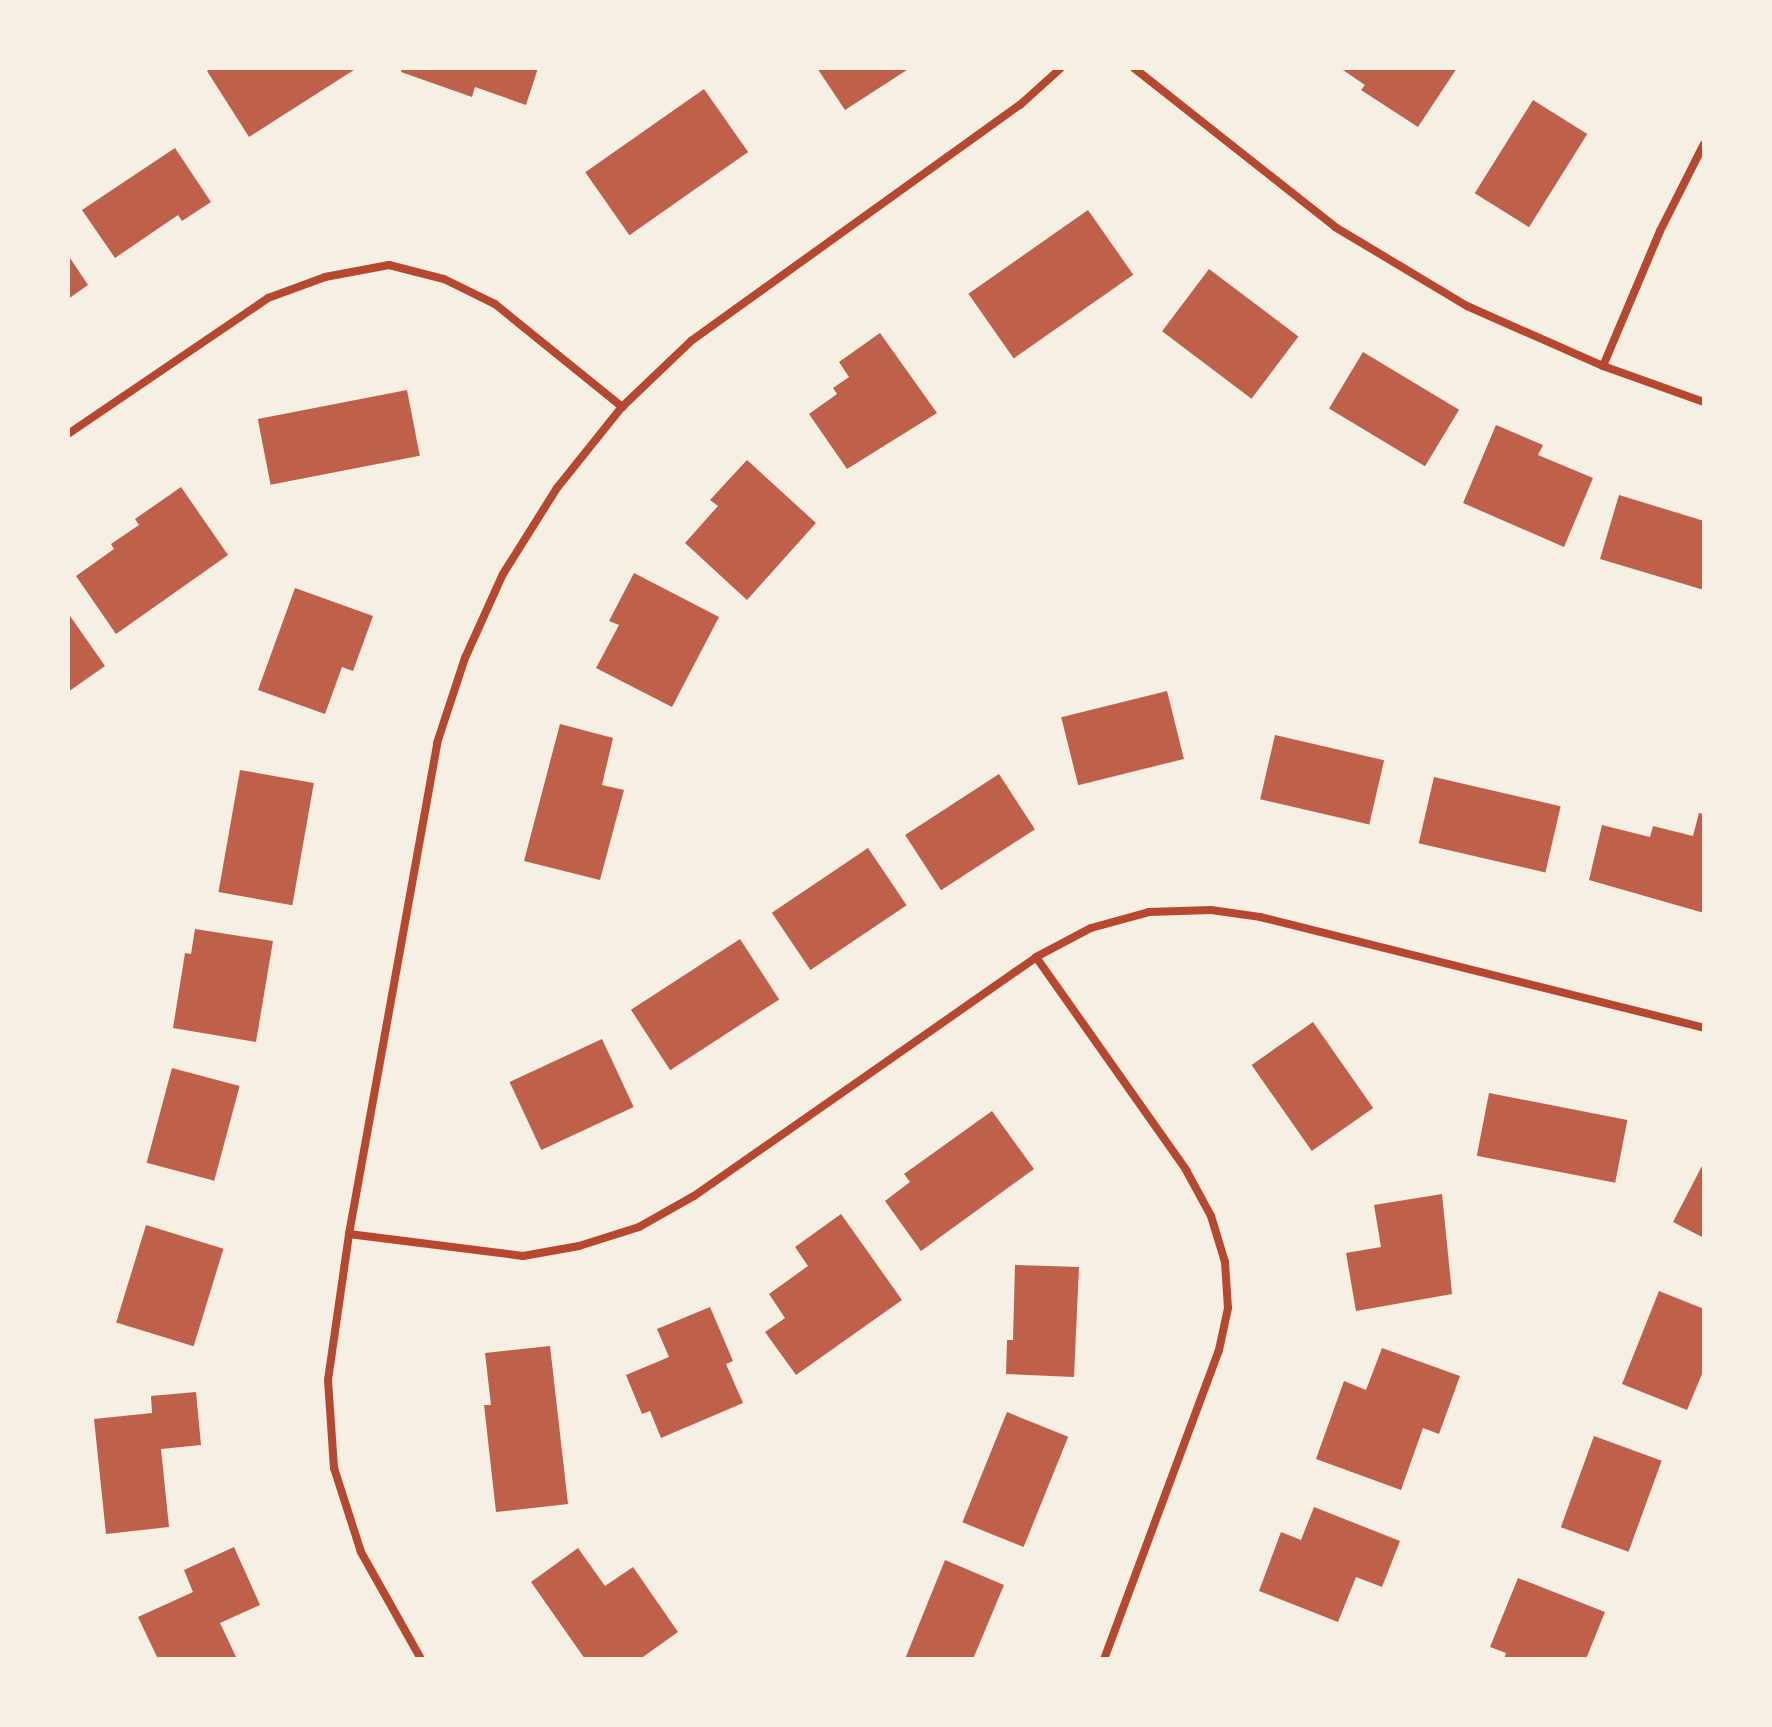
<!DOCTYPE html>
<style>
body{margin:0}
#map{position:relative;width:1772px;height:1727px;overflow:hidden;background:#f6efe4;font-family:"DM Sans",sans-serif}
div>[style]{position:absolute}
.building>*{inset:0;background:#bf614a;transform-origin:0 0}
.minor>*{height:8px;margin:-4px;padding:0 4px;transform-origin:4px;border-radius:4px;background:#b5482f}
span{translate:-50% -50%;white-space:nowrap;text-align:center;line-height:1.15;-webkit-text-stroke:6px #f6efe4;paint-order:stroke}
.frame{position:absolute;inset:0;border:70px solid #f6efe4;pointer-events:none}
</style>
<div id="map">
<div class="building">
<div style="clip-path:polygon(213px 68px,357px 68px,249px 137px,207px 71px)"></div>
<div style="clip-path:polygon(402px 68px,538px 68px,526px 105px,475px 87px,472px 97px,401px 72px)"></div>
<div style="clip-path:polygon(817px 68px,910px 68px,845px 110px)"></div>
<div style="clip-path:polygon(1340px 68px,1457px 68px,1418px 127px,1361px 90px,1365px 85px)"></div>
<div style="left:704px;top:89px;width:77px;height:145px;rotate:55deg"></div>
<div style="left:1533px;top:100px;width:64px;height:110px;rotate:32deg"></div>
<div style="clip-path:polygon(175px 148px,211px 202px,182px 221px,178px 215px,115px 258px,82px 210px)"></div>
<div style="left:1088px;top:210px;width:79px;height:146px;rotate:55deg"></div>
<div style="clip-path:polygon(68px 255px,88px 285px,68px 299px)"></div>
<div style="left:1209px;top:269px;width:112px;height:78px;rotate:37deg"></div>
<div style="clip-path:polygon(880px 333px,937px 413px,847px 469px,809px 414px,837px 394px,833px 388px,849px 377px,839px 362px)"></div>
<div style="left:1363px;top:352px;width:112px;height:66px;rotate:31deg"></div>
<div style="left:407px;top:390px;width:67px;height:152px;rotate:79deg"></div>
<div style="clip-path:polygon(1496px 425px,1543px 445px,1538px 455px,1593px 478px,1564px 547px,1463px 503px)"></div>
<div style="clip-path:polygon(747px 460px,816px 523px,747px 600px,685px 543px,718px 506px,710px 500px)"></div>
<div style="clip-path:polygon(181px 487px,228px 555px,116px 634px,76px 576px,114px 549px,111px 544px,139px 525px,135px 519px)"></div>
<div style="clip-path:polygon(1619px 495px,1704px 521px,1704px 590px,1600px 559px)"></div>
<div style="clip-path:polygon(634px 573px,719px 617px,672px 707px,596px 668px,619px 625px,609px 621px)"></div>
<div style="clip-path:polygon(295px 588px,373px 616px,353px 671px,342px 667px,325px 714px,258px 690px)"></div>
<div style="clip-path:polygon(68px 613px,105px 666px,68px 692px)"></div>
<div style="left:1167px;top:691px;width:70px;height:109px;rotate:76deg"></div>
<div style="clip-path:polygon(560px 724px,613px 738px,602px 785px,624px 790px,600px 880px,524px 861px)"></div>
<div style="left:1275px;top:735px;width:112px;height:66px;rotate:13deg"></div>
<div style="left:240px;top:770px;width:75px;height:124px;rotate:10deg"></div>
<div style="left:999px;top:774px;width:66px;height:112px;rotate:57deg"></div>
<div style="left:1434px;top:777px;width:130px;height:68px;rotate:13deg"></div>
<div style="clip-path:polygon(1699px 813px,1704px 814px,1704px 913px,1589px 880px,1602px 825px,1650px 837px,1653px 826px,1693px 836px)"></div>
<div style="left:868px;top:848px;width:69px;height:116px;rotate:56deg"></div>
<div style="clip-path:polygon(195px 929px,273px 941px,256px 1042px,173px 1028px,185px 953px,191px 954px)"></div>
<div style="left:740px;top:939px;width:72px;height:130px;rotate:57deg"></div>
<div style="left:1313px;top:1022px;width:105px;height:75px;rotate:55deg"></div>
<div style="left:602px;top:1039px;width:75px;height:102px;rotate:65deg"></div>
<div style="left:172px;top:1068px;width:70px;height:98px;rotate:15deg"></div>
<div style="left:1489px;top:1093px;width:141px;height:64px;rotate:11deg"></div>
<div style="clip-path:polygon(992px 1111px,1034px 1169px,921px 1251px,885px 1201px,910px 1182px,904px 1174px)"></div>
<div style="clip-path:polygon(1704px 1162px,1704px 1238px,1673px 1222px)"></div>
<div style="clip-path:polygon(1442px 1194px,1452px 1294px,1356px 1311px,1346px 1253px,1381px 1247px,1374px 1205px)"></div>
<div style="clip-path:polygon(841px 1214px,902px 1300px,796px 1375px,765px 1332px,785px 1318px,769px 1294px,808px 1266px,795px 1247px)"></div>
<div style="left:146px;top:1225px;width:81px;height:102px;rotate:17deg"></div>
<div style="clip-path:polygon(1015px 1265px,1079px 1267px,1074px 1377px,1006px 1374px,1007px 1340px,1013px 1340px)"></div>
<div style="clip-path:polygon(1659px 1291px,1704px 1309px,1704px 1369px,1687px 1410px,1622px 1384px)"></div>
<div style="clip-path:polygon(710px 1307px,733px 1361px,726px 1364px,743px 1403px,661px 1438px,650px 1411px,642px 1414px,626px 1375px,669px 1357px,657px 1329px)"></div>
<div style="clip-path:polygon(550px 1346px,568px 1504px,496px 1512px,484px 1405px,491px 1405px,485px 1353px)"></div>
<div style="clip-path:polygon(1382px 1348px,1460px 1376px,1439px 1434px,1423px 1428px,1401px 1490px,1316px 1459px,1344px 1381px,1366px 1390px)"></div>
<div style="clip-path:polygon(196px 1392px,201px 1445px,161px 1449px,169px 1527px,106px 1534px,94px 1419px,152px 1413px,151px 1396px)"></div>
<div style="left:1007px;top:1412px;width:66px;height:119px;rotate:22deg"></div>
<div style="left:1594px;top:1436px;width:72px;height:97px;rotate:20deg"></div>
<div style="clip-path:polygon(1314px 1507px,1400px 1541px,1382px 1587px,1356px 1577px,1338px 1622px,1259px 1591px,1281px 1532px,1301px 1540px)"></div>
<div style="clip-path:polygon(234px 1547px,260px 1605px,220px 1623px,237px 1659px,158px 1659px,138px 1617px,193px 1592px,184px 1570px)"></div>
<div style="clip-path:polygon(578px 1548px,605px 1586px,633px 1567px,678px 1632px,640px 1659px,585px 1659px,531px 1582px)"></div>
<div style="clip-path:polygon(945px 1560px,1004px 1585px,973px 1659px,905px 1659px)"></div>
<div style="clip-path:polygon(1518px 1578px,1605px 1612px,1586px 1659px,1504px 1659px,1506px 1653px,1490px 1647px)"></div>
</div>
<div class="minor">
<div style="left:1134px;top:68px;width:256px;rotate:38.3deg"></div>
<div style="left:1335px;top:227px;width:154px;rotate:30.9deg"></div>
<div style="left:1467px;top:306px;width:149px;rotate:23.8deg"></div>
<div style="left:1603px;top:366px;width:107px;rotate:19.6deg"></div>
<div style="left:1603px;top:366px;width:147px;rotate:-67.1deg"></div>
<div style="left:1660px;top:231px;width:97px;rotate:-63.2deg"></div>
<div style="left:68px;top:434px;width:242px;rotate:-34.2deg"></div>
<div style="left:268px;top:298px;width:61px;rotate:-20.2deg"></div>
<div style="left:325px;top:277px;width:65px;rotate:-10.6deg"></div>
<div style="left:389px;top:265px;width:57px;rotate:14.3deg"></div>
<div style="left:444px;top:279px;width:57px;rotate:26.1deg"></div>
<div style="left:495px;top:304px;width:164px;rotate:39deg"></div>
<div style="left:1036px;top:957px;width:261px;rotate:54.8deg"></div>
<div style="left:1186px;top:1170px;width:52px;rotate:61.5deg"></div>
<div style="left:1211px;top:1216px;width:48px;rotate:73.1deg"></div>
<div style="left:1225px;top:1262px;width:46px;rotate:86.3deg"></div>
<div style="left:1228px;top:1308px;width:43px;rotate:102.1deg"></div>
<div style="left:1219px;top:1350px;width:330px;rotate:110.4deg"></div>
<div style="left:349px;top:1234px;width:175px;rotate:7.2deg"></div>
<div style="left:523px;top:1256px;width:57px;rotate:-10.1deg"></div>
<div style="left:579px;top:1246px;width:63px;rotate:-17.6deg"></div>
<div style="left:639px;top:1227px;width:63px;rotate:-29.4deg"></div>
<div style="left:694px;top:1196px;width:417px;rotate:-34.9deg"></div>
<div style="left:1036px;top:957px;width:62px;rotate:-27.8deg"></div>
<div style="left:1091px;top:928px;width:60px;rotate:-15.4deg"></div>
<div style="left:1149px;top:912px;width:62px;rotate:-1.8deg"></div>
<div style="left:1211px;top:910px;width:49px;rotate:8.1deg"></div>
<div style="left:1260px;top:917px;width:458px;rotate:14deg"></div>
<div style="left:421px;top:1659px;width:123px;rotate:-119.3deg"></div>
<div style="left:361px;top:1552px;width:88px;rotate:-107.8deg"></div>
<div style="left:334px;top:1468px;width:88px;rotate:-93.9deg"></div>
<div style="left:328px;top:1380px;width:148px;rotate:-81.8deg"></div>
<div style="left:349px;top:1234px;width:499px;rotate:-79.8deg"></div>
<div style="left:437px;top:743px;width:89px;rotate:-71.8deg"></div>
<div style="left:465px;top:658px;width:92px;rotate:-65.7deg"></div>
<div style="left:503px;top:574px;width:102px;rotate:-57.9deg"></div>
<div style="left:557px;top:488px;width:104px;rotate:-51.3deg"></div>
<div style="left:622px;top:407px;width:95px;rotate:-43.7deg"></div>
<div style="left:691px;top:341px;width:405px;rotate:-35.7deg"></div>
<div style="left:1020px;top:105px;width:55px;rotate:-42.1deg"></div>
</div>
<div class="frame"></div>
</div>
